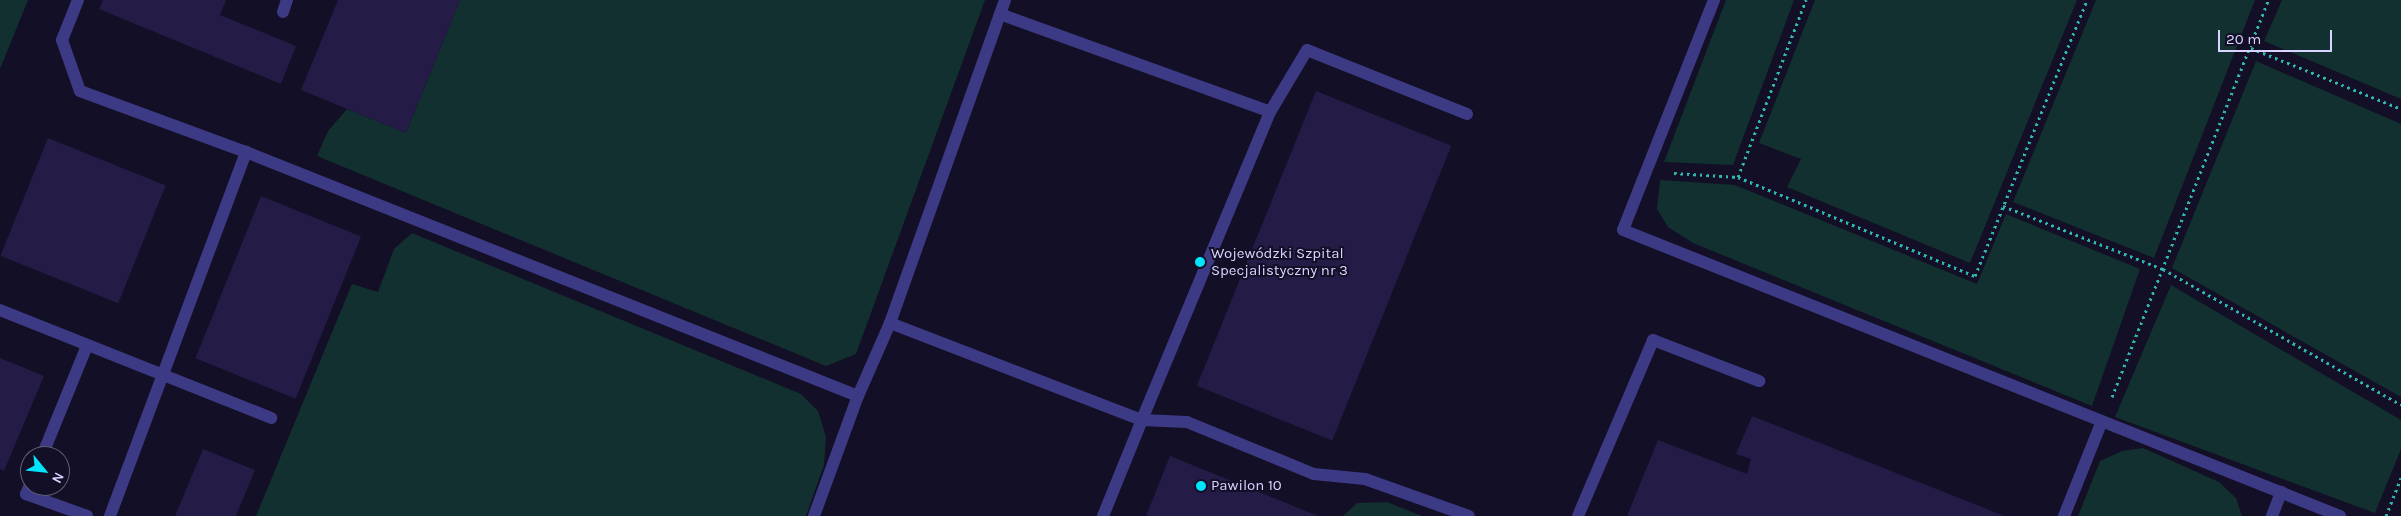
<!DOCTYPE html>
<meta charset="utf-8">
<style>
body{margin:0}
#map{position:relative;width:2401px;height:516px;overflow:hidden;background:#130f26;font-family:Karla,sans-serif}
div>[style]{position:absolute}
.green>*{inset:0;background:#12302f}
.building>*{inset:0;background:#241b47;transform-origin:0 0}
.path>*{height:3px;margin-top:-1.5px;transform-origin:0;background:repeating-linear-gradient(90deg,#2fb8b0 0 2.5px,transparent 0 6.5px)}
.lane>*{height:12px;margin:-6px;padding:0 6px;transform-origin:6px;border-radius:6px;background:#3d3a85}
.dots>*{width:14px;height:14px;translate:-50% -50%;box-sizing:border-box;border:2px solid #130f26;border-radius:50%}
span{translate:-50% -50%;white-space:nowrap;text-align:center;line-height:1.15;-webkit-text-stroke:4px #130f26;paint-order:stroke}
.poi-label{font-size:15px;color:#d9d4ff}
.left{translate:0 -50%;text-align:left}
.north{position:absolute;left:20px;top:446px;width:50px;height:50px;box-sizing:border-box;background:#130f26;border:1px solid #625e7d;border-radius:50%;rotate:118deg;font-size:14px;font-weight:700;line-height:20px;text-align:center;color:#d9d4ff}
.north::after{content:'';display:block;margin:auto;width:18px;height:22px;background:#00e5ff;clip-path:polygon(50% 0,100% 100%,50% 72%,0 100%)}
.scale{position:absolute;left:2218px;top:30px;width:114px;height:22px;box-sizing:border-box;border:2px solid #d9d4ff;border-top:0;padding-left:6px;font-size:15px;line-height:18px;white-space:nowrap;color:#d9d4ff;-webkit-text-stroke:4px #130f26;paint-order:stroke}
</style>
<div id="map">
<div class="green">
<div style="clip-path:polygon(0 0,28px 0,0 69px)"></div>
<div style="clip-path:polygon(460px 0,985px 0,856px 354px,826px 366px,317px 156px,328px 131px,347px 109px,406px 133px)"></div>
<div style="clip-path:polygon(1726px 0,1794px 0,1733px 165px,1664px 162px)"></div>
<div style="clip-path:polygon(1815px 0,2077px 0,1970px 263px,1787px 187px,1801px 159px,1759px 143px)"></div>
<div style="clip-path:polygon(2096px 0,2255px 0,2154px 258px,2013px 202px)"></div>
<div style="clip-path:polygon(2282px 0,2401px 0,2401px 99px,2264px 41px)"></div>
<div style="clip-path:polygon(2256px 61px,2401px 124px,2401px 397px,2172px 268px)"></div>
<div style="clip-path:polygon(1660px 180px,1735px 185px,1977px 284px,2006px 214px,2140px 269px,2092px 406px,1693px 243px,1668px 227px,1657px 209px)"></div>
<div style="clip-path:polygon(412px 233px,801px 394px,818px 411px,826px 437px,824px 465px,806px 516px,256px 516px,352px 284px,378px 292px,394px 249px)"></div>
<div style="clip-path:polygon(2171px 285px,2401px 420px,2401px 449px,2375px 513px,2115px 417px)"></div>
<div style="clip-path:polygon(2143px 448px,2219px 482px,2236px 498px,2242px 516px,2078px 516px,2100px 461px,2122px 451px)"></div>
<div style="clip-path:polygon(1387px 502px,1422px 516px,1343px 516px,1357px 503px)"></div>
</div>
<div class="building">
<div style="clip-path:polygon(103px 0,226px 0,220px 15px,296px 46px,281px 84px,99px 9px)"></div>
<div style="clip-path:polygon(338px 0,460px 0,406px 133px,301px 90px)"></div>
<div style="left:1316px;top:91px;width:146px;height:318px;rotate:22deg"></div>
<div style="left:48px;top:138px;width:127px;height:127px;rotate:22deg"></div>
<div style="left:261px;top:196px;width:108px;height:175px;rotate:22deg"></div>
<div style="clip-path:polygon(0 358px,44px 376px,4px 471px,0 469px)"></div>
<div style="clip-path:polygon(1752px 416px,1987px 509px,2004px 516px,1627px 516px,1658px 440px,1747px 474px,1751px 459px,1736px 454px)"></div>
<div style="clip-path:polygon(203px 449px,255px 470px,236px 516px,175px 516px)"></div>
<div style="clip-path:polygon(1170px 456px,1318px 516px,1146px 516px)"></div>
</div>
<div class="path">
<div style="left:2251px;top:48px;width:162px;rotate:22.1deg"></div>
<div style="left:1674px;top:173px;width:64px;rotate:3.6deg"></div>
<div style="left:1738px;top:177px;width:257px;rotate:22.7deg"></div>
<div style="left:1975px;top:276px;width:298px;rotate:-67.9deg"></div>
<div style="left:1738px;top:177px;width:190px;rotate:-69deg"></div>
<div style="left:2003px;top:206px;width:172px;rotate:21.5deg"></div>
<div style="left:2163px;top:269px;width:274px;rotate:29.7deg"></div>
<div style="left:2112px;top:397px;width:427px;rotate:-68.5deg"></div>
<div style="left:2386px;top:516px;width:41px;rotate:-68.5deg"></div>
</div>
<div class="lane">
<div style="left:78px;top:0;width:43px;rotate:111.8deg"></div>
<div style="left:62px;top:40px;width:54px;rotate:70.6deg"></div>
<div style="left:80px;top:91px;width:177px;rotate:20.2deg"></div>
<div style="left:246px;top:152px;width:659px;rotate:21.74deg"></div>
<div style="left:1714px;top:0;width:247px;rotate:111.6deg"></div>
<div style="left:1623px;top:230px;width:772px;rotate:21.75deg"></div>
<div style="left:283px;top:12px;width:13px;rotate:-72deg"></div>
<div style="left:1000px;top:14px;width:287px;rotate:19.9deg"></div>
<div style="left:1467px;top:114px;width:172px;rotate:-158.2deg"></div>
<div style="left:1307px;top:50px;width:72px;rotate:120.8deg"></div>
<div style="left:1270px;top:112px;width:334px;rotate:112.6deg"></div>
<div style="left:1142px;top:420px;width:45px;rotate:2.5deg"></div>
<div style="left:1187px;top:422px;width:137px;rotate:22.3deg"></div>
<div style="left:1314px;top:474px;width:51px;rotate:5.6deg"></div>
<div style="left:1365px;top:479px;width:110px;rotate:19.6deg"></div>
<div style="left:0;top:310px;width:292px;rotate:21.7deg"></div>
<div style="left:890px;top:323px;width:270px;rotate:21.1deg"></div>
<div style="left:1142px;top:420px;width:104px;rotate:112.1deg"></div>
<div style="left:42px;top:456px;width:119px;rotate:-67.8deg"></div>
<div style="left:30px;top:485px;width:10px;rotate:114deg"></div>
<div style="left:26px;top:494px;width:65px;rotate:19.8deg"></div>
<div style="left:110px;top:516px;width:389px;rotate:-69.5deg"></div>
<div style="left:814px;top:516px;width:128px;rotate:-69.9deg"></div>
<div style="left:858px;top:396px;width:80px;rotate:-66.3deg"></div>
<div style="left:890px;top:323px;width:343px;rotate:-70.4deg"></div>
<div style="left:1578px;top:516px;width:191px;rotate:-66.9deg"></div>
<div style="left:1653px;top:340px;width:114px;rotate:21.1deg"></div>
<div style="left:2064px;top:516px;width:102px;rotate:-68.2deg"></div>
<div style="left:2272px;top:516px;width:26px;rotate:-69deg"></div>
</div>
<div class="dots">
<div style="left:1200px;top:262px;background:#00e5ff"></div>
<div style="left:1201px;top:486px;background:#00e5ff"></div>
</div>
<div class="poi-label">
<span class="left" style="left:1211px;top:262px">Wojewódzki Szpital<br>Specjalistyczny nr 3</span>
<span class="left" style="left:1211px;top:486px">Pawilon 10</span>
</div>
<div class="north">N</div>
<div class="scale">20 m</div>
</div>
